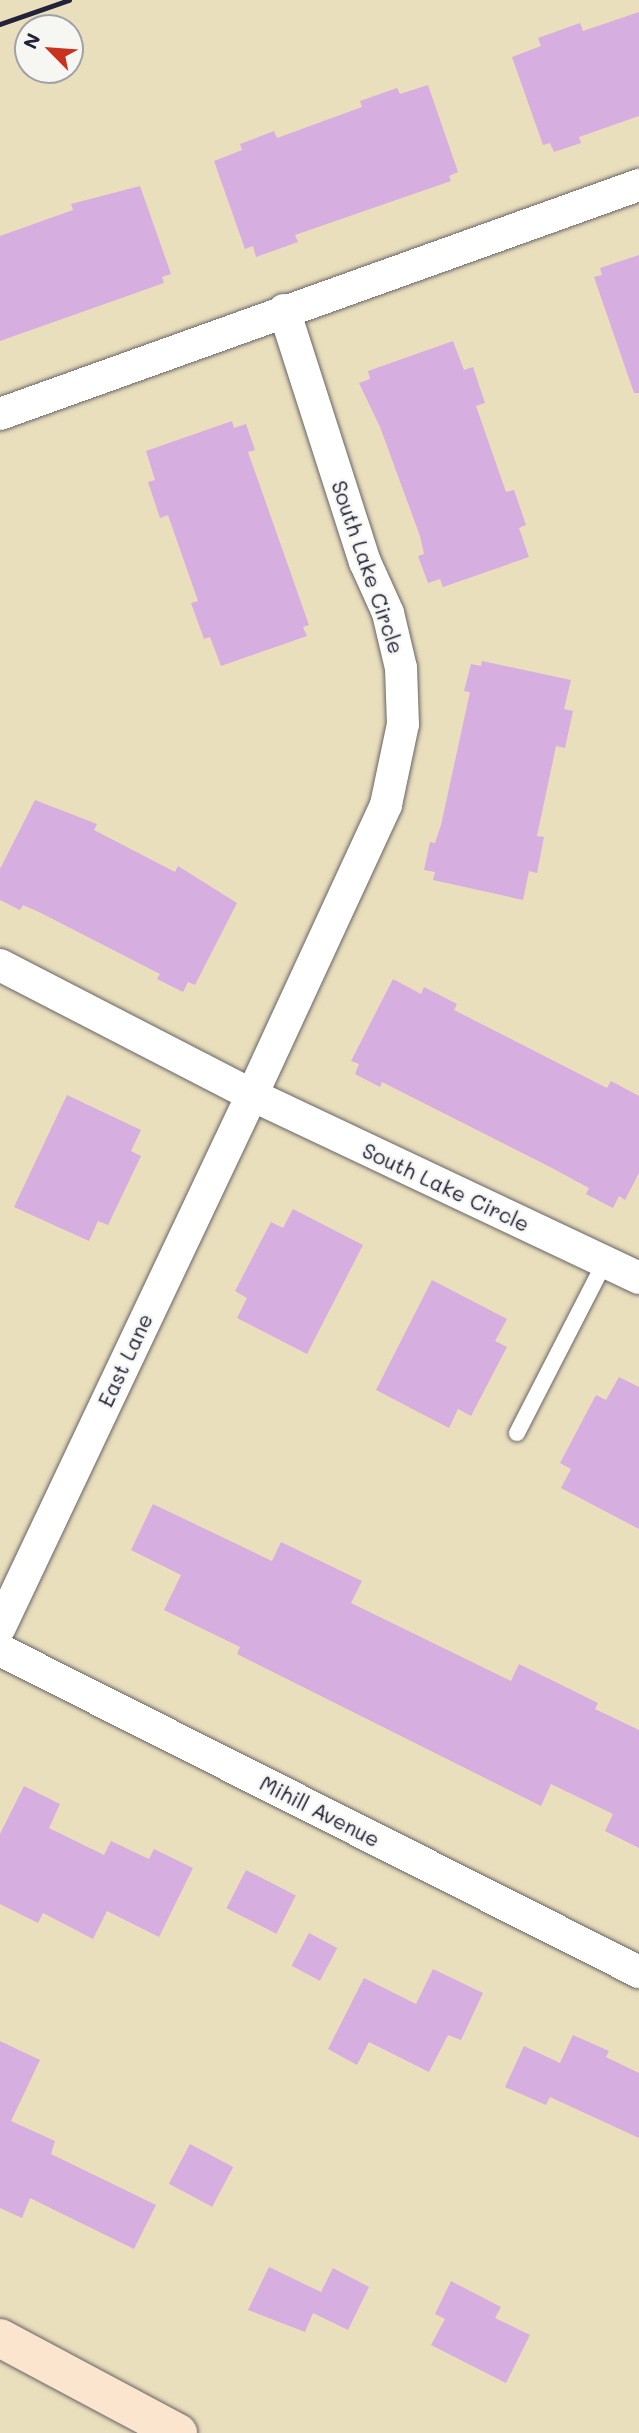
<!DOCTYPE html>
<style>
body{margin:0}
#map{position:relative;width:639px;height:2433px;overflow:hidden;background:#eadfbc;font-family:Mali,sans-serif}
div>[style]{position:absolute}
.building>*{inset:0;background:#d6aee0;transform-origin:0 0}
.roads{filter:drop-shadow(0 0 2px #686468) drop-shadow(0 0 2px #686468)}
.lane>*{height:16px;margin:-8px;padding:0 8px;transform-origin:8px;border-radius:8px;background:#fff}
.street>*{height:32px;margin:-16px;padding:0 16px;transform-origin:16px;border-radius:16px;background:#fff}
.secondary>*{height:38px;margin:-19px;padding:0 19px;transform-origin:19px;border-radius:19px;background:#fbe5cf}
.rail>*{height:5px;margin:-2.5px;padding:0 2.5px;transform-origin:2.5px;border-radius:2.5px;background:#22223b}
span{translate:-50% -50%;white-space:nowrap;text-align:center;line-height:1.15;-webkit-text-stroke:5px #f6f6f2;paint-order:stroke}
.street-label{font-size:21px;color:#22223b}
.north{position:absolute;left:14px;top:14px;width:70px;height:70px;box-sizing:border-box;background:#f6f6f2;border:2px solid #a1a1a9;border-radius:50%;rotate:295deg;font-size:19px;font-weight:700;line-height:28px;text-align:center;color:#22223b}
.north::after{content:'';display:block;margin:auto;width:24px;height:32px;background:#c8321e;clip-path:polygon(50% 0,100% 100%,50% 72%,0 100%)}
</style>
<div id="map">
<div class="building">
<div style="clip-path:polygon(639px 12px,639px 116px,579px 137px,581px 143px,554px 152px,550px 143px,543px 145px,512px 57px,541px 46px,538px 38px,580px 23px,583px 31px)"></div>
<div style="clip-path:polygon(428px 85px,458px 172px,449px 176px,451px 181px,295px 235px,298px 242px,256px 257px,253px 246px,245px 249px,214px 161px,242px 150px,240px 144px,274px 131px,277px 138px,362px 107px,360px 101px,397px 88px,400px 94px)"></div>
<div style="clip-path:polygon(140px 186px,171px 274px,162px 277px,164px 283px,0 341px,0 236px,73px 210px,71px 204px)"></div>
<div style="clip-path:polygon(639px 255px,639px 393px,634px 393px,594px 277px,602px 275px,600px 268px)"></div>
<div style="clip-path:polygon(453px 341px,464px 370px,473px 367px,485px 403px,476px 406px,506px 492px,514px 490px,526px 525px,519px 528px,529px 557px,443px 587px,440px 579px,428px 583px,418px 556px,424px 554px,420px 536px,380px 427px,359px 383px,370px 379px,368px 371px)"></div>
<div style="clip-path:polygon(232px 421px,234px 428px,246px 424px,255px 450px,248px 452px,309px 625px,303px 627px,307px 636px,221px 666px,210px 637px,204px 639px,191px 603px,198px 601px,168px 515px,160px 518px,148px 482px,155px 480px,146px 451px)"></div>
<div style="clip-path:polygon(482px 661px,571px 680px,564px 709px,573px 711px,565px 748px,556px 746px,537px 836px,544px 837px,537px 873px,529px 871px,523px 900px,433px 880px,435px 872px,424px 870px,430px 842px,435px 843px,441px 825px,470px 692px,464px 691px,471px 664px,481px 666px)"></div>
<div style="clip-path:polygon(35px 800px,97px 824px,94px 830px,175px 872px,178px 866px,237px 903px,195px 985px,188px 982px,183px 992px,157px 979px,160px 974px,39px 912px,23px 905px,20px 910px,0 900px,0 869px)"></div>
<div style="clip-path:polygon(393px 979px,421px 994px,424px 987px,457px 1004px,454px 1010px,607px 1088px,611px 1081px,639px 1096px,639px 1173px,625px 1200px,619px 1196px,613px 1208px,586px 1194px,589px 1188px,550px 1167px,382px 1082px,380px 1087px,355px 1074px,359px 1064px,351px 1061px)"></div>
<div style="clip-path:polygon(67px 1095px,141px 1130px,131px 1151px,141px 1156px,108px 1225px,98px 1221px,89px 1241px,14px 1207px)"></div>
<div style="clip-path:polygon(293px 1209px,363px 1245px,307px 1354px,237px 1318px,247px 1298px,235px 1291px,271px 1222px,283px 1228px)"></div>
<div style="clip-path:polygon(432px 1280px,507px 1319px,495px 1341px,507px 1347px,471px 1416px,458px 1409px,449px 1428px,376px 1390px)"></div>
<div style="clip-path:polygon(619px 1377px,639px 1387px,639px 1529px,561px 1488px,571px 1469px,560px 1463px,596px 1395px,606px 1400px)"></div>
<div style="clip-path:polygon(153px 1504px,272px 1561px,281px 1542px,362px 1581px,351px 1603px,511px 1681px,519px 1664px,598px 1703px,595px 1709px,639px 1730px,639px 1848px,605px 1831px,613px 1814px,551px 1784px,541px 1806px,237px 1654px,240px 1647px,164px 1610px,181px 1575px,131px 1550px)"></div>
<div style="clip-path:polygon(24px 1786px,60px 1804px,49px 1828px,104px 1855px,111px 1841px,149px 1859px,154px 1849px,193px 1868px,159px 1937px,107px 1911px,93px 1939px,43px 1913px,38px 1923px,0 1904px,0 1834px)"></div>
<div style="left:246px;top:1870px;width:56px;height:43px;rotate:27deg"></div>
<div style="left:309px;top:1933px;width:32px;height:37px;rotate:28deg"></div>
<div style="clip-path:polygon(433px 1969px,483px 1993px,461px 2040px,448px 2035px,429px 2072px,369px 2042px,357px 2065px,328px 2049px,364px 1978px,416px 2004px)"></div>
<div style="clip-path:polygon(573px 2035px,609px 2051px,606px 2057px,639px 2073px,639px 2138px,550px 2097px,546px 2105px,505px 2087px,524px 2046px,560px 2063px)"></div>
<div style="clip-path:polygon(0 2041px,40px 2060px,11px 2121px,55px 2141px,51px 2154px,156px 2205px,134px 2249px,30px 2198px,22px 2218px,0 2208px)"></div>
<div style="left:190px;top:2144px;width:49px;height:45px;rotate:28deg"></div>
<div style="clip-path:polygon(269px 2267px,321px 2292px,333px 2268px,369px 2287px,348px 2330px,313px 2313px,305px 2332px,248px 2310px)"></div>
<div style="clip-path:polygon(451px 2281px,501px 2307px,495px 2318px,530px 2335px,506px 2383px,431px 2345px,445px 2319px,435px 2314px)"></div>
</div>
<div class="roads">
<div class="lane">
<div style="left:517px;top:1433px;width:192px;rotate:-62.8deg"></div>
</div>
<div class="street">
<div style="left:284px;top:310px;width:265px;rotate:72.2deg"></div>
<div style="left:365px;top:562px;width:56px;rotate:65.7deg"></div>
<div style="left:388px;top:613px;width:57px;rotate:76.7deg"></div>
<div style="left:401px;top:668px;width:56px;rotate:88deg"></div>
<div style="left:403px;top:724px;width:83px;rotate:101.9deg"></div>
<div style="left:386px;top:805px;width:319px;rotate:114.8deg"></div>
<div style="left:252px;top:1095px;width:428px;rotate:25.3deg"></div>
<div style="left:0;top:414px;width:679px;rotate:-19.72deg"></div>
<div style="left:0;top:965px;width:284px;rotate:27.3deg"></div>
<div style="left:252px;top:1095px;width:589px;rotate:115.35deg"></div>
<div style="left:0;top:1650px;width:716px;rotate:26.74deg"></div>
</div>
<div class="secondary">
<div style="left:0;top:2338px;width:202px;rotate:28.1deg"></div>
</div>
</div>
<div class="rail">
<div style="left:0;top:24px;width:73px;rotate:-19.2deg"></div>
</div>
<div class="street-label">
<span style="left:368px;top:567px;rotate:71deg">South Lake Circle</span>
<span style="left:446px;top:1187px;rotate:25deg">South Lake Circle</span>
<span style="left:125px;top:1360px;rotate:-65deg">East Lane</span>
<span style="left:320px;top:1811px;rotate:27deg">Mihill Avenue</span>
</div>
<div class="north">N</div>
</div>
